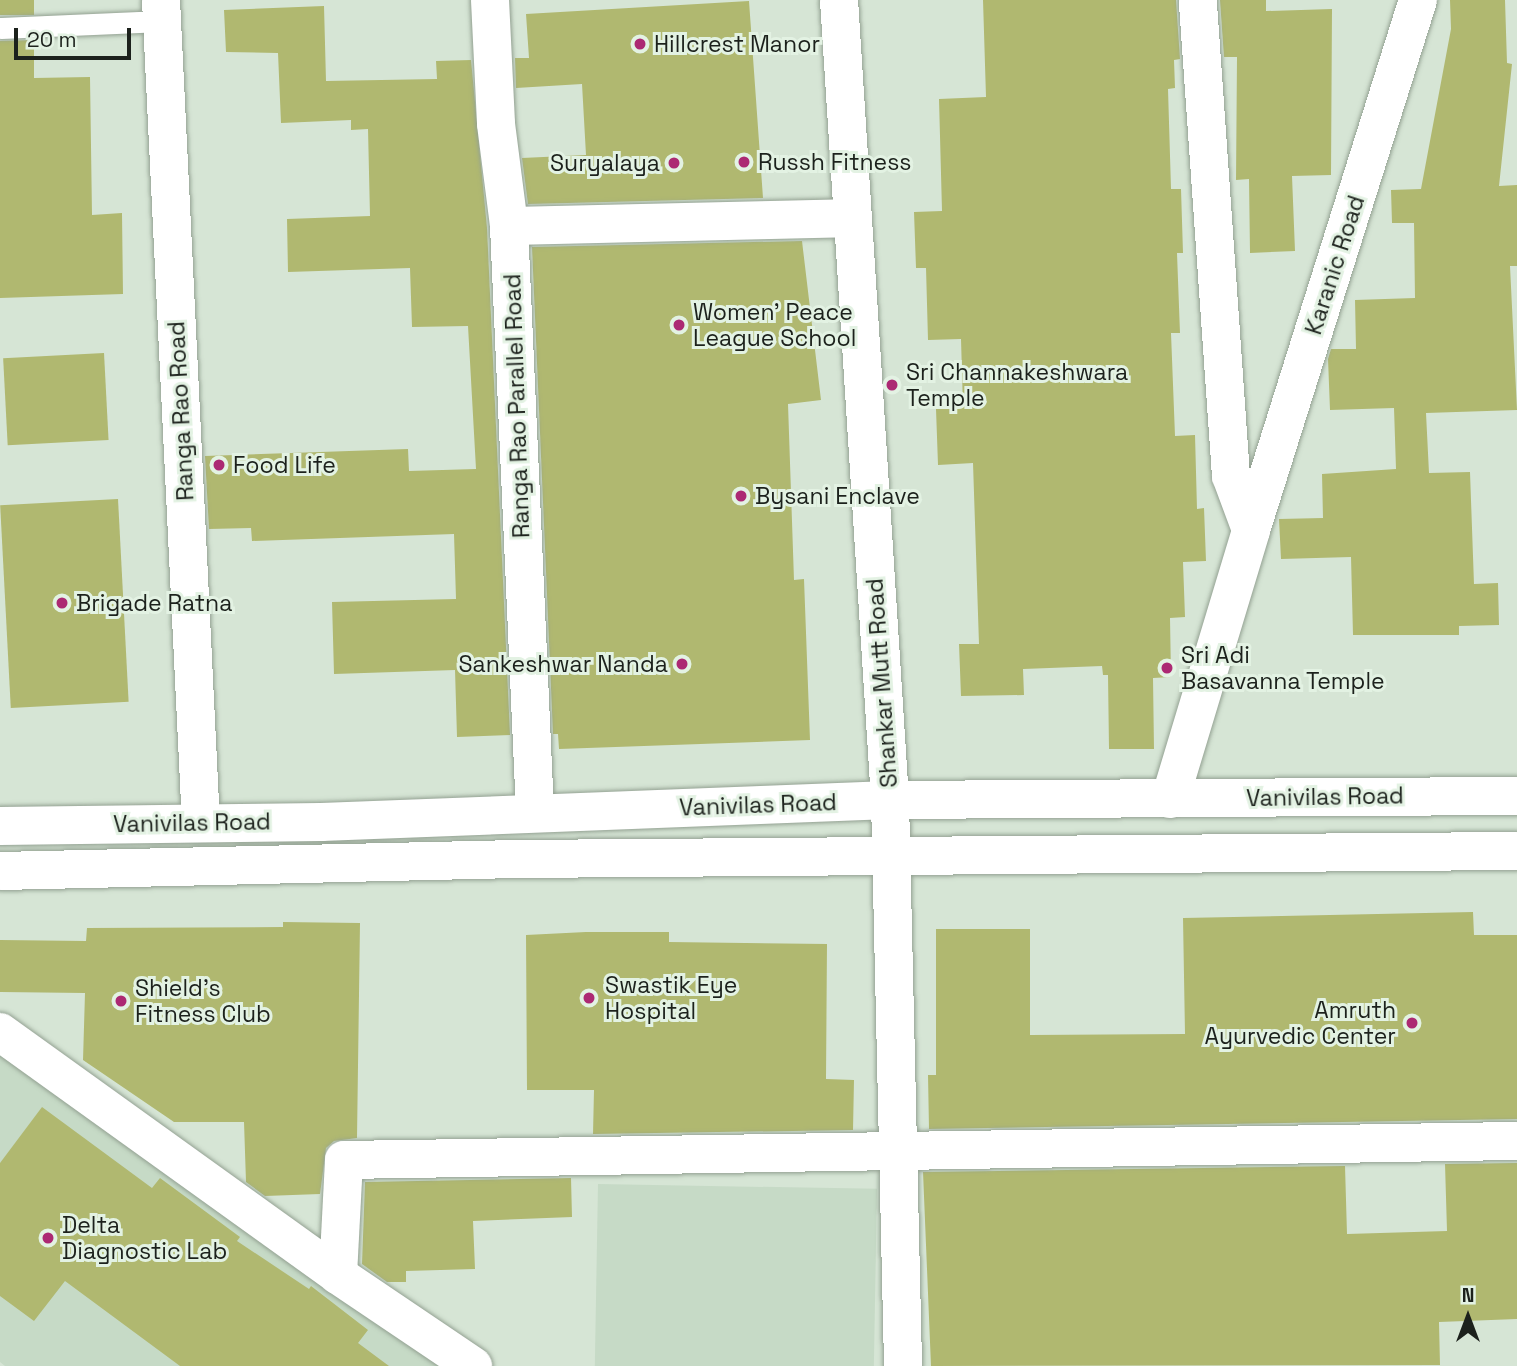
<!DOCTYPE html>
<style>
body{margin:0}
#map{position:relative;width:1517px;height:1366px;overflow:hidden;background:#d6e5d5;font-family:"Space Grotesk",sans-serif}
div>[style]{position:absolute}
.built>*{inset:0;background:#c6dac6;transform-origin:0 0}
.building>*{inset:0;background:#b0b870;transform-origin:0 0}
.roads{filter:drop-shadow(0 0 2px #93a192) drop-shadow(0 0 2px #93a192)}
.service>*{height:21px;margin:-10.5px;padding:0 10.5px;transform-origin:10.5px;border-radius:10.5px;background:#fff}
.minor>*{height:38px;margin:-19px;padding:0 19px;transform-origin:19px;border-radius:19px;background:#fff}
.tertiary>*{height:38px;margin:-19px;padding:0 19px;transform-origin:19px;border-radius:19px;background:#fff}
.secondary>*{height:38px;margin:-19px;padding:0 19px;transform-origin:19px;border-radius:19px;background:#fff}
.dots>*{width:19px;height:19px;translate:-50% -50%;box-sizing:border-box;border:4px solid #e3f2e3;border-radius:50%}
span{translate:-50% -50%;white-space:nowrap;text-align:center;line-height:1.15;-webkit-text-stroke:6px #e3f2e3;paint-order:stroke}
.poi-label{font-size:23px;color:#1c211c}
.left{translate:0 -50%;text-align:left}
.right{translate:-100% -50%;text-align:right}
.street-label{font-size:23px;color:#1c211c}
.north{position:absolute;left:1433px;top:1282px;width:70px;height:70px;-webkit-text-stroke:5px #e3f2e3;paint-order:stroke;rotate:0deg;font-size:19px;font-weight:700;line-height:28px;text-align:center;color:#1c211c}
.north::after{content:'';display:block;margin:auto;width:24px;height:32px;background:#1c211c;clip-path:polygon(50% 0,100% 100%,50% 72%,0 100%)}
.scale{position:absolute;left:14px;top:28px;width:117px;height:32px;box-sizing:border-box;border:4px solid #1c211c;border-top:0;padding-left:9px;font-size:21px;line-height:24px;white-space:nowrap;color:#1c211c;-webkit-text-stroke:5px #e3f2e3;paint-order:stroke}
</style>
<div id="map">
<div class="built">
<div style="clip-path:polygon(0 1048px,442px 1366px,5px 1366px,0 1362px)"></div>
<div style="left:598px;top:1184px;width:279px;height:182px;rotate:1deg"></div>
</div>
<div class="building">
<div style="left:0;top:0;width:34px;height:15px"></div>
<div style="clip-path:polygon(983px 0,1176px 0,1180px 59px,1174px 60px,1175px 88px,1168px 89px,1171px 189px,1181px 189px,1183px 253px,1177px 253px,1180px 333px,1171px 333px,1175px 436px,1195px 435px,1197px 509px,1204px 508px,1206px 561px,1183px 562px,1185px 617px,1170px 618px,1171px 677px,1153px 678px,1154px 749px,1109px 749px,1108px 675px,1103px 675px,1102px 666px,1023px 669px,1024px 695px,961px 696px,959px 644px,979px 644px,973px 463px,938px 465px,936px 409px,963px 408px,961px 339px,928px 340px,926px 268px,916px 268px,914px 212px,942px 211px,939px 99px,986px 97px)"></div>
<div style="clip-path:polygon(1220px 0,1266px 0,1266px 11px,1332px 9px,1331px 175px,1292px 176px,1295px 251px,1250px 253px,1249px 179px,1236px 180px,1237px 57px,1224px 57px)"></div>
<div style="clip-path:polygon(1450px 0,1505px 0,1507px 63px,1512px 64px,1499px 186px,1517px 185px,1517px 266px,1510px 266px,1517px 410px,1426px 413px,1429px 473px,1470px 472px,1474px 584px,1498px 583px,1499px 625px,1459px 626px,1459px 635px,1353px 635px,1351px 557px,1281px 559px,1279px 519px,1323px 518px,1322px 474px,1396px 469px,1394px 408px,1330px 410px,1328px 359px,1331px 349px,1356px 349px,1355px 300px,1415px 298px,1414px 223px,1392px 223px,1391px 190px,1421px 189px,1451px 29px)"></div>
<div style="clip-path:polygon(749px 1px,763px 198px,528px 204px,522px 158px,586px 155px,582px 84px,516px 88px,515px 58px,529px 58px,526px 14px)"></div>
<div style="clip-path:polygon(324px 6px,326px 81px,437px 79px,436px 61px,471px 60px,487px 228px,510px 735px,457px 737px,455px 670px,334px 674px,332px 602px,456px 599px,454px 534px,252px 541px,251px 528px,209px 529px,205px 456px,408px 449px,409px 471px,476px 469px,468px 326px,412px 327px,410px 268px,288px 272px,287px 219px,370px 216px,368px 129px,351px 130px,351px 120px,281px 123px,278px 53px,226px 52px,224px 10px)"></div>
<div style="clip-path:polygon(34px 40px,34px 78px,90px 77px,92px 215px,122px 213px,123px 294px,0 298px,0 41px)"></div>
<div style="clip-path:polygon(802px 241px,821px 400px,788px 404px,794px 580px,804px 579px,810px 740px,559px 749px,558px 734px,553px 734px,532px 247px)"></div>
<div style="left:104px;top:353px;width:87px;height:101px;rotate:87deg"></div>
<div style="left:118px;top:499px;width:203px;height:118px;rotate:87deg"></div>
<div style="clip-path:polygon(1473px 912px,1474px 935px,1517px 935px,1517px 1119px,929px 1129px,928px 1075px,936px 1075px,936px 929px,1030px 929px,1030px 1035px,1185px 1034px,1183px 918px)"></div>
<div style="clip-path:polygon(283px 922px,360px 923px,357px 1138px,334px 1141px,326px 1148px,320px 1194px,265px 1196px,246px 1182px,244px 1122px,174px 1122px,83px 1060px,85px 993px,0 992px,0 940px,86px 941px,87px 928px,283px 927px)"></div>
<div style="clip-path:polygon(586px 932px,669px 932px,669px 942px,827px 944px,826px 1079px,854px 1080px,853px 1130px,593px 1134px,594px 1090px,527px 1090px,526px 935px)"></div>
<div style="clip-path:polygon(42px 1107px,152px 1188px,160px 1178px,240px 1237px,237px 1241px,309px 1289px,311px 1286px,368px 1330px,358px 1343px,389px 1366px,180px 1366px,65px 1281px,34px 1321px,0 1296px,0 1163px)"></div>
<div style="clip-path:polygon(1517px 1163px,1517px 1319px,1439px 1322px,1440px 1365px,931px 1366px,923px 1172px,1345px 1166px,1347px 1234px,1447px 1231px,1445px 1164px)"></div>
<div style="clip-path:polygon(571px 1178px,572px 1217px,473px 1221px,475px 1269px,406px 1271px,406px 1282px,387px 1282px,362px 1264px,365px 1182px)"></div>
</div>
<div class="roads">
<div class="service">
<div style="left:0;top:28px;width:163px;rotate:-2.5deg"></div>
</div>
<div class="minor">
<div style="left:490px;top:0;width:124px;rotate:87.2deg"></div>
<div style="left:496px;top:124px;width:103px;rotate:82.7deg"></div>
<div style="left:509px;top:226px;width:587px;rotate:87.46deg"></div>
<div style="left:509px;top:226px;width:340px;rotate:-1.3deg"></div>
<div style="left:1251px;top:530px;width:556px;rotate:-72.51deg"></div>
<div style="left:1170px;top:799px;width:281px;rotate:-73.2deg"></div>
<div style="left:1251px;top:530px;width:58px;rotate:-110.3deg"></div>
<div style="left:1231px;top:476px;width:477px;rotate:-94deg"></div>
<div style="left:0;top:1032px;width:416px;rotate:35.7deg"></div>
<div style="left:338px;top:1275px;width:163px;rotate:34deg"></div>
<div style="left:338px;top:1275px;width:115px;rotate:-87deg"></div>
<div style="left:344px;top:1160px;width:1173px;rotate:-0.93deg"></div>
</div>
<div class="tertiary">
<div style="left:161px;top:0;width:824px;rotate:87.22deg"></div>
<div style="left:839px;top:0;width:802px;rotate:86.35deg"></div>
<div style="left:890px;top:800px;width:566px;rotate:88.68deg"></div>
</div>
<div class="secondary">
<div style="left:0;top:826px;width:321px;rotate:-0.7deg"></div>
<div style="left:321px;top:822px;width:569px;rotate:-2.21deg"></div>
<div style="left:890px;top:800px;width:627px;rotate:-0.37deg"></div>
<div style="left:0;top:871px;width:517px;rotate:-1.33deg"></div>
<div style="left:517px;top:859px;width:1000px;rotate:-0.46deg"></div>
</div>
</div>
<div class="dots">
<div style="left:640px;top:44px;background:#ac2973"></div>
<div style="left:744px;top:162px;background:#ac2973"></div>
<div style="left:674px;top:163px;background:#ac2973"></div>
<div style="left:679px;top:325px;background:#ac2973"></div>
<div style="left:892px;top:385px;background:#ac2973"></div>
<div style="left:219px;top:465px;background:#ac2973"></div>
<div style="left:741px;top:496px;background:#ac2973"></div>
<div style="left:62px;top:603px;background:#ac2973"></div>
<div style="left:682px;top:664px;background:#ac2973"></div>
<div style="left:1167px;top:668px;background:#ac2973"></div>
<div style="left:589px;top:998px;background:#ac2973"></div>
<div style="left:121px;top:1001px;background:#ac2973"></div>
<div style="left:1412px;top:1023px;background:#ac2973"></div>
<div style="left:48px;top:1238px;background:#ac2973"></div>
</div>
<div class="poi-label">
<span class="left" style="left:654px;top:44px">Hillcrest Manor</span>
<span class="left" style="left:758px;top:162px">Russh Fitness</span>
<span class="right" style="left:660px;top:163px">Suryalaya</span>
<span class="left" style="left:693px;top:325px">Women' Peace<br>League School</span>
<span class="left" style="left:906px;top:385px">Sri Channakeshwara<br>Temple</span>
<span class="left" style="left:233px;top:465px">Food Life</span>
<span class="left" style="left:755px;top:496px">Bysani Enclave</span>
<span class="left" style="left:76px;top:603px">Brigade Ratna</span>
<span class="left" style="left:1181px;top:668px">Sri Adi<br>Basavanna Temple</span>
<span class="right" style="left:668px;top:664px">Sankeshwar Nanda</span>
<span class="left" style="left:605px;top:998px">Swastik Eye<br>Hospital</span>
<span class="left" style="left:135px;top:1001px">Shield's<br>Fitness Club</span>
<span class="right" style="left:1396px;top:1023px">Amruth<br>Ayurvedic Center</span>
<span class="left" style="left:62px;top:1238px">Delta<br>Diagnostic Lab</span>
</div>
<div class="street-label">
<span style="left:1335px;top:265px;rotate:-72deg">Karanic Road</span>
<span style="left:517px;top:406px;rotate:-92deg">Ranga Rao Parallel Road</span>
<span style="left:181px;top:411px;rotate:-93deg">Ranga Rao Road</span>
<span style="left:882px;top:683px;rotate:-94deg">Shankar Mutt Road</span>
<span style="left:1325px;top:797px;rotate:-1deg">Vanivilas Road</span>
<span style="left:758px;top:805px;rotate:-2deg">Vanivilas Road</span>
<span style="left:192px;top:823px;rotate:-1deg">Vanivilas Road</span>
</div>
<div class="north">N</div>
<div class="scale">20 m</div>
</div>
